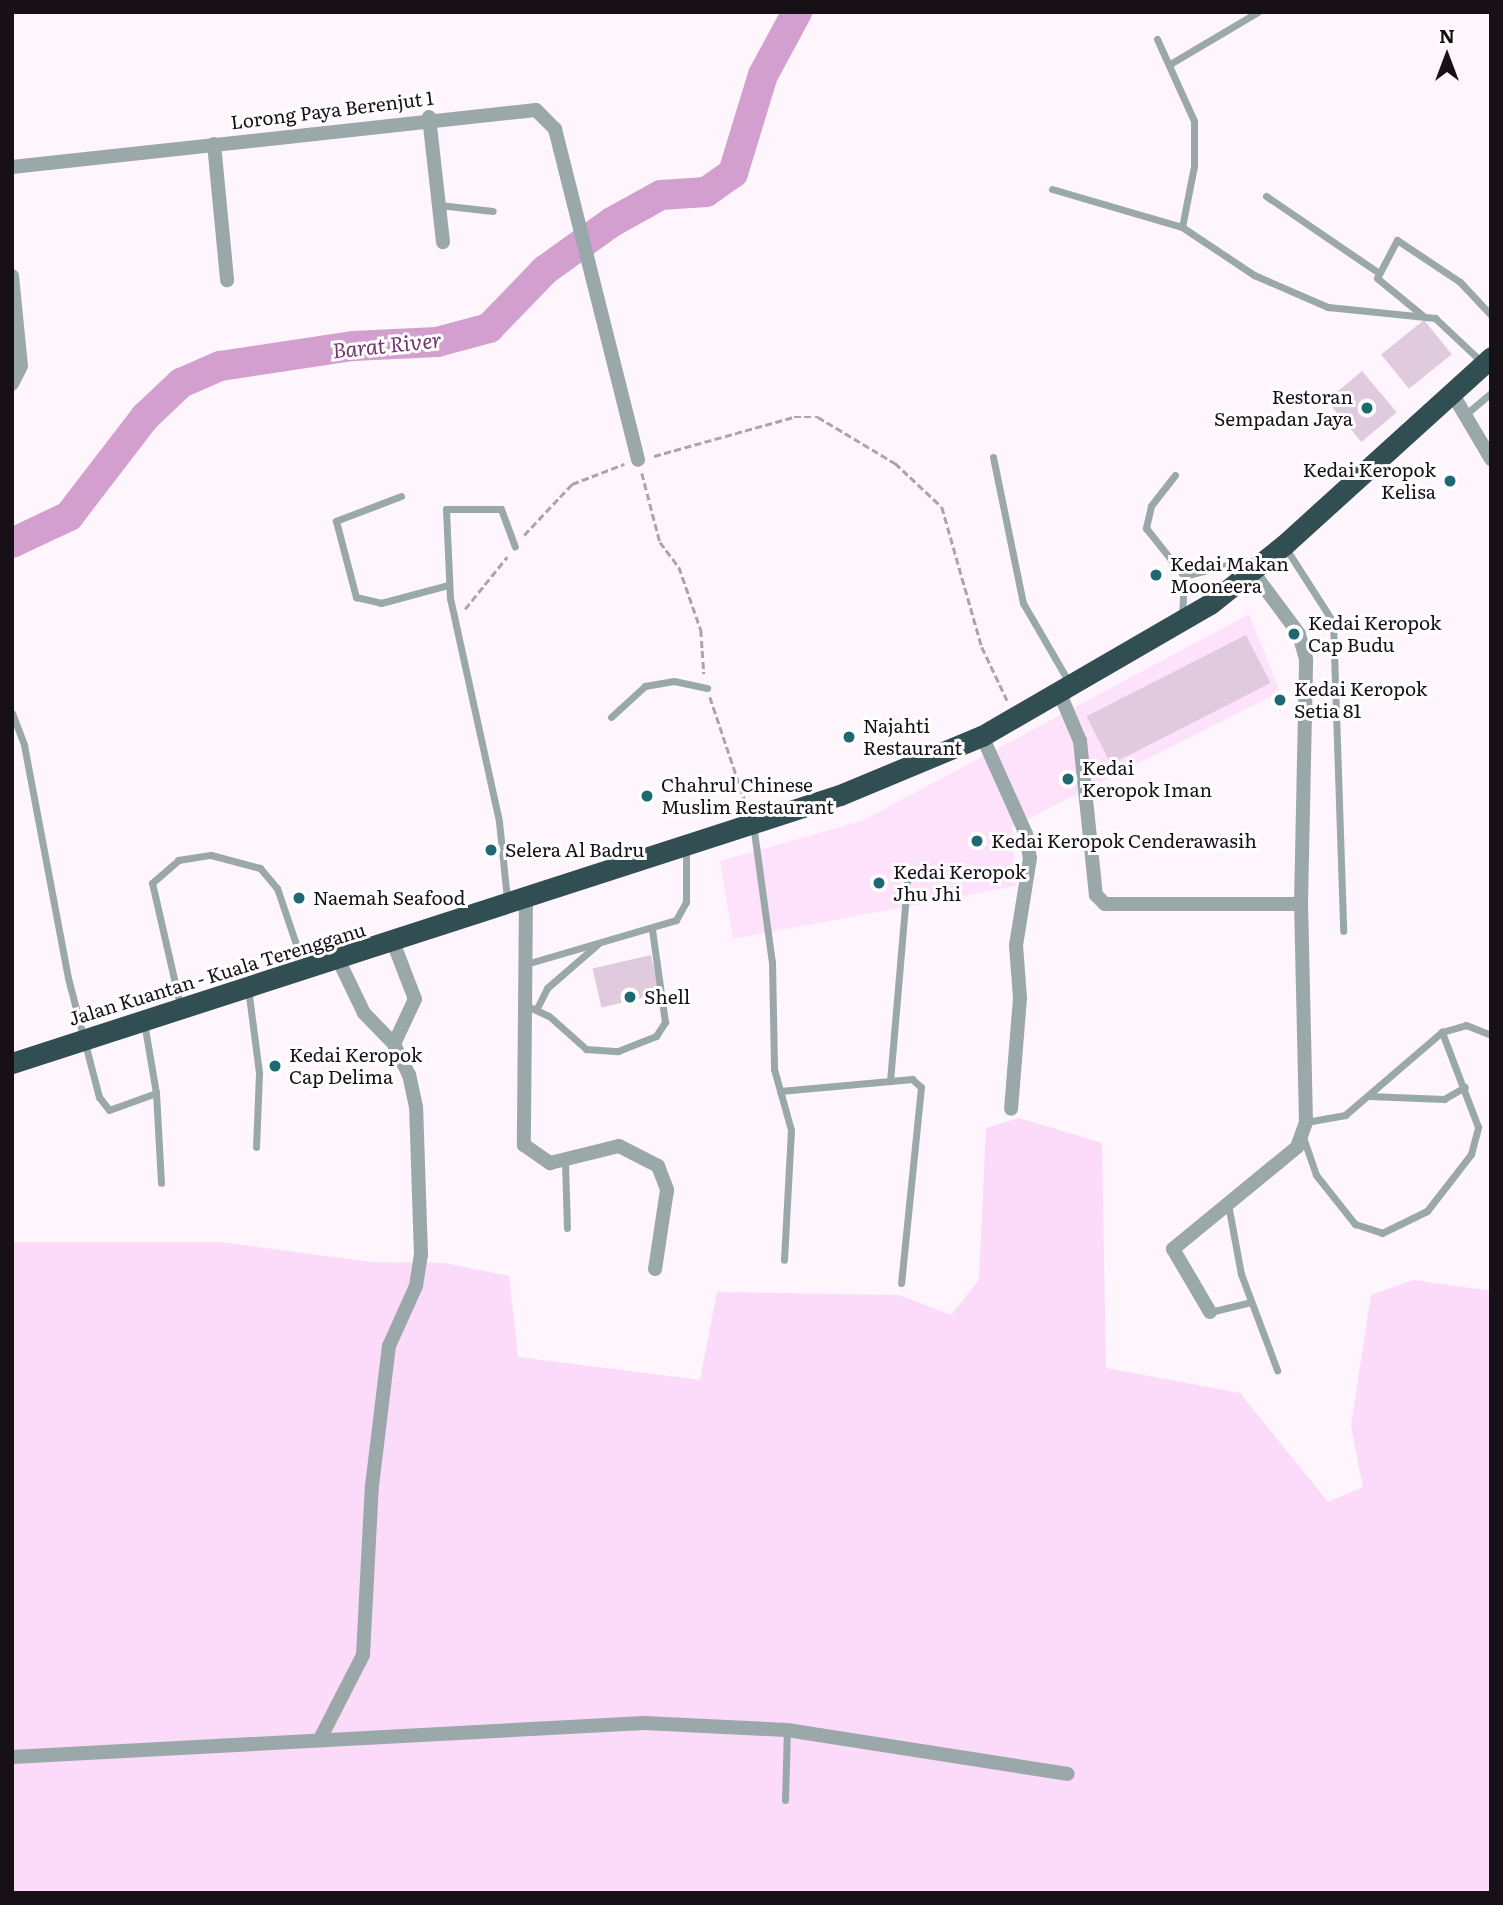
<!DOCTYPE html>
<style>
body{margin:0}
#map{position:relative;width:1503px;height:1905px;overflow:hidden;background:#fef5fd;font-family:Literata,serif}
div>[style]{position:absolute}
.built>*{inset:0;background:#fee1fb}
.green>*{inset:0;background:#fcdaf9}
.river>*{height:30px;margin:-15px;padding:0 15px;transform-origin:15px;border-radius:15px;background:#d29fce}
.building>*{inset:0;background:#e0cadd;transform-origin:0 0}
.path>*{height:2.5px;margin-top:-1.25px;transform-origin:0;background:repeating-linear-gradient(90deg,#aca3ab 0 7px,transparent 0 10.5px)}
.lane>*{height:7px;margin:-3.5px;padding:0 3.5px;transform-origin:3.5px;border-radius:3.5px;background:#9aa8aa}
.street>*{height:14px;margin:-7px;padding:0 7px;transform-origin:7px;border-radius:7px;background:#9aa8aa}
.highway>*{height:21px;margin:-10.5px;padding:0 10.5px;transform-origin:10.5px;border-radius:10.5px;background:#314e53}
.dots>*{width:19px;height:19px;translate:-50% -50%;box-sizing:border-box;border:4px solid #fff;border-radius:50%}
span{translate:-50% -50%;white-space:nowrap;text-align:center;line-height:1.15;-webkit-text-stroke:6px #fff;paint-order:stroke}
.street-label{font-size:19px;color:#181017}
.poi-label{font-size:19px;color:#181017}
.right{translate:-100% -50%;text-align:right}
.left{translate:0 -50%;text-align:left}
.water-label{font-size:21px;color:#743670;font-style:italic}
.frame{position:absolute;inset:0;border:14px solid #181017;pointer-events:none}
.north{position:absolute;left:1412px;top:21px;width:70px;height:70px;-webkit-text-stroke:5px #fff;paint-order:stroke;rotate:0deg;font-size:19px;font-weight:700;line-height:28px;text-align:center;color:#181017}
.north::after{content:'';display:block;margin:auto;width:24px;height:32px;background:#181017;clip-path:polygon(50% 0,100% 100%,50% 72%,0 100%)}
</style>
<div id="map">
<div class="built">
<div style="clip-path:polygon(1249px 614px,1280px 692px,1012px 827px,1016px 886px,733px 939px,720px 861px,862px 821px)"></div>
</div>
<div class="green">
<div style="clip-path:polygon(1019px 1118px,1102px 1143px,1106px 1368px,1240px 1393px,1328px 1502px,1363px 1487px,1351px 1426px,1371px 1295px,1413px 1280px,1491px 1291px,1491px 1893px,12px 1893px,12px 1242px,220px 1242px,371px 1262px,445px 1263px,509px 1276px,518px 1357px,700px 1380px,717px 1292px,899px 1295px,951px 1315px,979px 1280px,986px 1128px)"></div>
</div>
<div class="river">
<div style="left:12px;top:543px;width:63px;rotate:-25.3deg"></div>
<div style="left:69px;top:516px;width:125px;rotate:-52.5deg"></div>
<div style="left:145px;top:417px;width:50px;rotate:-43.4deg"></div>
<div style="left:181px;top:383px;width:43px;rotate:-23.6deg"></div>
<div style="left:220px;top:366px;width:134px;rotate:-8.6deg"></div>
<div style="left:353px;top:346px;width:84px;rotate:-2.7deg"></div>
<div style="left:437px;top:342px;width:54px;rotate:-15.1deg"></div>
<div style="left:489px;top:328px;width:81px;rotate:-46deg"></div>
<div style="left:545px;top:270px;width:82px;rotate:-35.6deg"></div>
<div style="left:612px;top:222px;width:56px;rotate:-28.9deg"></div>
<div style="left:661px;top:195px;width:45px;rotate:-3.8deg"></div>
<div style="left:706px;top:192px;width:33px;rotate:-35deg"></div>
<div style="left:733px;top:173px;width:102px;rotate:-73deg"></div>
<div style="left:763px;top:75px;width:72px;rotate:-61.6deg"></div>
</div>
<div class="building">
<div style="left:1424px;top:320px;width:44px;height:55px;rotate:51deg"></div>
<div style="left:1362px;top:371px;width:54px;height:46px;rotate:50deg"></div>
<div style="left:1246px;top:635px;width:54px;height:179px;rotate:63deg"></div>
<div style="left:651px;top:955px;width:40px;height:60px;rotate:77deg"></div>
</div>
<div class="path">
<div style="left:654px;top:456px;width:145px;rotate:-15.6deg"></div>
<div style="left:794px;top:417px;width:24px"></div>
<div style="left:818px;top:417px;width:90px;rotate:30.9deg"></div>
<div style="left:895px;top:463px;width:64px;rotate:43.1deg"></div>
<div style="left:942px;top:507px;width:146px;rotate:74.1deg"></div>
<div style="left:982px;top:647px;width:59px;rotate:64.7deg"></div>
<div style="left:642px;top:473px;width:71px;rotate:75.4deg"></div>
<div style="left:660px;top:542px;width:31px;rotate:53deg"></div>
<div style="left:679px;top:567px;width:67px;rotate:70.8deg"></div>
<div style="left:701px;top:630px;width:44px;rotate:86.1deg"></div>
<div style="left:524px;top:535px;width:70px;rotate:-46.7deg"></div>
<div style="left:572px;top:484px;width:56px;rotate:-21deg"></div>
<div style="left:465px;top:609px;width:67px;rotate:-51.1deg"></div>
<div style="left:710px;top:697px;width:116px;rotate:71.4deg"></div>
</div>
<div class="lane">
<div style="left:1157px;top:39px;width:90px;rotate:65.7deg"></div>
<div style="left:1194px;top:121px;width:45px;rotate:90deg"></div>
<div style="left:1194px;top:166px;width:62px;rotate:101.1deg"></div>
<div style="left:1170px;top:64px;width:102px;rotate:-30.6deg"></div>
<div style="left:1052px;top:189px;width:135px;rotate:16.3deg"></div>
<div style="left:1182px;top:227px;width:87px;rotate:33.7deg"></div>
<div style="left:1254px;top:275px;width:81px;rotate:23.4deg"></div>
<div style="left:1328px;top:307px;width:108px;rotate:5.9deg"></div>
<div style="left:1435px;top:318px;width:66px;rotate:43.2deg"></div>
<div style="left:1266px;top:196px;width:133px;rotate:34.3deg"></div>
<div style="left:439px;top:205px;width:54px;rotate:6.3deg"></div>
<div style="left:1422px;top:315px;width:58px;rotate:-140.6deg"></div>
<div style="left:1377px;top:278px;width:43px;rotate:-62.2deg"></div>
<div style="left:1397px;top:240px;width:76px;rotate:33.7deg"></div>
<div style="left:1460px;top:282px;width:45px;rotate:46.8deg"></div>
<div style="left:1466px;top:414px;width:33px;rotate:-40deg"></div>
<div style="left:993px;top:457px;width:149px;rotate:78.4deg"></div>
<div style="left:1023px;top:603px;width:94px;rotate:59.9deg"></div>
<div style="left:1175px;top:475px;width:39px;rotate:128deg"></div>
<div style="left:1151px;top:506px;width:23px;rotate:103deg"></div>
<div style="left:1146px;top:528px;width:61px;rotate:51.6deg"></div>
<div style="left:1184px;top:576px;width:44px;rotate:-14.3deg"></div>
<div style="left:1227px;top:565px;width:16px;rotate:40deg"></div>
<div style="left:401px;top:496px;width:70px;rotate:159deg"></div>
<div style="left:336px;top:521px;width:79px;rotate:75.3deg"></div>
<div style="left:356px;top:597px;width:26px;rotate:13deg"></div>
<div style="left:381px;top:603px;width:69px;rotate:-15deg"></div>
<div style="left:1285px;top:547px;width:89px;rotate:57.4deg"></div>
<div style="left:1333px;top:622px;width:309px;rotate:88.1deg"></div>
<div style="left:1182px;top:617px;width:41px;rotate:-87.2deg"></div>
<div style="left:12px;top:713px;width:34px;rotate:69deg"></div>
<div style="left:24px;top:745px;width:237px;rotate:79.3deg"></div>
<div style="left:68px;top:978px;width:123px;rotate:75.4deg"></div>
<div style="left:99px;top:1097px;width:16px;rotate:52deg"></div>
<div style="left:109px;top:1110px;width:50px;rotate:-19.9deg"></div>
<div style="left:156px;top:1093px;width:72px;rotate:-99.6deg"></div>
<div style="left:611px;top:717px;width:46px;rotate:-42.4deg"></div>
<div style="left:645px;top:686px;width:29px;rotate:-10deg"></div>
<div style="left:674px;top:681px;width:34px;rotate:12deg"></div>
<div style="left:753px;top:824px;width:139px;rotate:82.2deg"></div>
<div style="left:772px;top:962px;width:107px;rotate:88.9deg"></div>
<div style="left:774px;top:1069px;width:63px;rotate:74.4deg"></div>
<div style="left:791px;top:1130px;width:130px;rotate:93.1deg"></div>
<div style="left:507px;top:899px;width:78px;rotate:-95.9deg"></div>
<div style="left:499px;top:821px;width:228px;rotate:-102.4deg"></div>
<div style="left:450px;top:598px;width:89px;rotate:-92.6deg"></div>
<div style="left:446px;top:509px;width:55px"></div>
<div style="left:501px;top:509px;width:40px;rotate:69.8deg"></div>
<div style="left:526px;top:964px;width:156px;rotate:-16.3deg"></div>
<div style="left:676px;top:920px;width:21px;rotate:-61deg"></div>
<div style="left:686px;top:902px;width:55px;rotate:-90deg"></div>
<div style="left:248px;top:988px;width:86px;rotate:82.6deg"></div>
<div style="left:259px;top:1073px;width:74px;rotate:92.3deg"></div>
<div style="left:180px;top:1005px;width:125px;rotate:-102.9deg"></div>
<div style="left:152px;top:883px;width:35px;rotate:-41deg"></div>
<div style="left:178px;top:860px;width:33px;rotate:-9deg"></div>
<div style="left:211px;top:855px;width:51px;rotate:14.9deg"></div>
<div style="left:260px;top:868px;width:26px;rotate:50deg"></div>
<div style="left:277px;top:888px;width:81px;rotate:71.3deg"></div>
<div style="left:525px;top:1005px;width:26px;rotate:25deg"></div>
<div style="left:549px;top:1016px;width:50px;rotate:41.7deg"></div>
<div style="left:586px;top:1049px;width:32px;rotate:4deg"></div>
<div style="left:618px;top:1051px;width:41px;rotate:-21.5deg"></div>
<div style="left:656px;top:1036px;width:17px;rotate:-57deg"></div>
<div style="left:665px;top:1022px;width:94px;rotate:-98deg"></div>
<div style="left:537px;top:1008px;width:22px;rotate:-63deg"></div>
<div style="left:547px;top:988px;width:67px;rotate:-40.8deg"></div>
<div style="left:890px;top:1081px;width:209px;rotate:-85.1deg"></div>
<div style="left:780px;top:1091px;width:133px;rotate:-5.2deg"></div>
<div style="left:912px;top:1079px;width:12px;rotate:42deg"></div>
<div style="left:921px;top:1087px;width:197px;rotate:95.8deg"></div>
<div style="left:156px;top:1093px;width:90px;rotate:86.8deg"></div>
<div style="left:1369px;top:1096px;width:75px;rotate:2.3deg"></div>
<div style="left:1444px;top:1099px;width:24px;rotate:-30deg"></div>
<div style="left:1306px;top:1122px;width:40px;rotate:-10deg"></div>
<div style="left:1345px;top:1115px;width:128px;rotate:-40.6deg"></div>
<div style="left:1442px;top:1032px;width:25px;rotate:-16deg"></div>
<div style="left:1466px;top:1025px;width:27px;rotate:22deg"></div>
<div style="left:1304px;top:1140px;width:37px;rotate:71deg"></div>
<div style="left:1316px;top:1175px;width:63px;rotate:51.5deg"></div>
<div style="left:1355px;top:1224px;width:28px;rotate:18deg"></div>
<div style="left:1382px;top:1233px;width:50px;rotate:-26.1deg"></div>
<div style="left:1427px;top:1211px;width:72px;rotate:-52.3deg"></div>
<div style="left:1471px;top:1154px;width:28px;rotate:-75deg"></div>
<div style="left:1478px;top:1127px;width:102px;rotate:-110.8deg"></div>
<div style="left:565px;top:1162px;width:66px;rotate:88.3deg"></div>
<div style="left:1228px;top:1204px;width:71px;rotate:79.5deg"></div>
<div style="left:1241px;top:1274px;width:103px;rotate:69.4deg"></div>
<div style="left:1210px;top:1312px;width:42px;rotate:-13.7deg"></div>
<div style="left:785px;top:1800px;width:70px;rotate:-88.4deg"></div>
</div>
<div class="street">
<div style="left:429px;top:117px;width:126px;rotate:83.6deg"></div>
<div style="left:214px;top:144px;width:137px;rotate:84.5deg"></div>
<div style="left:12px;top:167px;width:527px;rotate:-6.21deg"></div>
<div style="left:536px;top:110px;width:27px;rotate:45deg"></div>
<div style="left:555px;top:129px;width:341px;rotate:75.9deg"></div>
<div style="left:12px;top:276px;width:90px;rotate:84.3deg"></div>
<div style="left:21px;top:366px;width:20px;rotate:117deg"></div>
<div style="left:1452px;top:393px;width:77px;rotate:59.4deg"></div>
<div style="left:1060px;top:694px;width:51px;rotate:66.9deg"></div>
<div style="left:1080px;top:741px;width:155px;rotate:84.1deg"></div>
<div style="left:1096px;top:895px;width:13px;rotate:45deg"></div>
<div style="left:1105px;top:904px;width:196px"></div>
<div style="left:982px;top:736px;width:107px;rotate:65.8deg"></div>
<div style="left:1026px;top:834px;width:24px;rotate:81deg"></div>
<div style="left:1030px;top:858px;width:88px;rotate:99.1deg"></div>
<div style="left:1016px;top:945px;width:53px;rotate:85.7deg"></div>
<div style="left:1020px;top:998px;width:111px;rotate:94.6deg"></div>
<div style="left:526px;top:896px;width:249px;rotate:90.5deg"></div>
<div style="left:524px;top:1145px;width:32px;rotate:35deg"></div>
<div style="left:550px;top:1163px;width:71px;rotate:-13.8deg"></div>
<div style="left:619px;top:1146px;width:44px;rotate:27.1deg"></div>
<div style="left:658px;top:1166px;width:26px;rotate:69deg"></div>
<div style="left:667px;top:1190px;width:80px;rotate:98.6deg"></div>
<div style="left:393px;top:942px;width:61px;rotate:68.9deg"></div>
<div style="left:415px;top:999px;width:50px;rotate:115deg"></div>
<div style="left:1210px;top:1312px;width:73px;rotate:-120.4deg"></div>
<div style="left:1173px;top:1249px;width:161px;rotate:-39.4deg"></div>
<div style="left:1297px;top:1147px;width:27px;rotate:-70deg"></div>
<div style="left:1306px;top:1122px;width:218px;rotate:-91.3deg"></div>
<div style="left:1301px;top:904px;width:245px;rotate:-88.8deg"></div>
<div style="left:1306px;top:659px;width:26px;rotate:-106deg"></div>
<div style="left:1299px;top:634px;width:77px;rotate:-126.6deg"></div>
<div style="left:320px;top:1739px;width:94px;rotate:-62.9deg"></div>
<div style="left:363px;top:1655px;width:169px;rotate:-87deg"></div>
<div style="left:372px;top:1486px;width:141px;rotate:-83.1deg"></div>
<div style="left:389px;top:1346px;width:66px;rotate:-65.8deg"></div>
<div style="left:416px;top:1286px;width:31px;rotate:-81deg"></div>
<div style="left:421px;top:1255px;width:148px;rotate:-91.9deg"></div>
<div style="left:416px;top:1107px;width:33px;rotate:-102deg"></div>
<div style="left:409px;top:1075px;width:34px;rotate:-116deg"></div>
<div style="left:394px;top:1044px;width:43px;rotate:-134.1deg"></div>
<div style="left:364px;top:1013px;width:58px;rotate:-115.7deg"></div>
<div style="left:12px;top:1757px;width:633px;rotate:-3.08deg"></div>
<div style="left:644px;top:1723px;width:143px;rotate:2.8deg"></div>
<div style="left:787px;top:1730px;width:284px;rotate:8.9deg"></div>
</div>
<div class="highway">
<div style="left:12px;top:1063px;width:870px;rotate:-17.94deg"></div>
<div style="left:840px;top:795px;width:154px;rotate:-22.6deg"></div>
<div style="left:982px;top:736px;width:263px;rotate:-30.1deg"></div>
<div style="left:1210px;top:604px;width:95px;rotate:-38.6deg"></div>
<div style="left:1284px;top:545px;width:280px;rotate:-42.2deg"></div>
</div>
<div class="dots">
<div style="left:1367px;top:408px;background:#1e6873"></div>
<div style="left:1450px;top:481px;background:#1e6873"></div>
<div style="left:1156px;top:575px;background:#1e6873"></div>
<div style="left:1294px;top:634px;background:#1e6873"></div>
<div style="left:1280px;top:700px;background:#1e6873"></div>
<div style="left:849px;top:737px;background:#1e6873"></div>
<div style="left:1068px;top:779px;background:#1e6873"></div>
<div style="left:647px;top:796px;background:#1e6873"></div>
<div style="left:977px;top:841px;background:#1e6873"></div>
<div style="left:491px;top:850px;background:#1e6873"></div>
<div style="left:879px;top:883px;background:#1e6873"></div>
<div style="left:299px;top:898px;background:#1e6873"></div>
<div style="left:630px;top:997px;background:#1e6873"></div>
<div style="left:275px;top:1066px;background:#1e6873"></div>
</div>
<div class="street-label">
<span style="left:332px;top:110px;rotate:-7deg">Lorong Paya Berenjut 1</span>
<span style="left:217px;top:974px;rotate:-17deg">Jalan Kuantan - Kuala Terengganu</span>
</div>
<div class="poi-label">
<span class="right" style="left:1353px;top:408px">Restoran<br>Sempadan Jaya</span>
<span class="right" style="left:1436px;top:481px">Kedai Keropok<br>Kelisa</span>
<span class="left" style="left:1170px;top:575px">Kedai Makan<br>Mooneera</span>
<span class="left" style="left:1308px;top:634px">Kedai Keropok<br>Cap Budu</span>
<span class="left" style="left:1294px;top:700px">Kedai Keropok<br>Setia 81</span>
<span class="left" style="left:863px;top:737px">Najahti<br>Restaurant</span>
<span class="left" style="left:1082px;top:779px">Kedai<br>Keropok Iman</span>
<span class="left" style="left:661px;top:796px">Chahrul Chinese<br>Muslim Restaurant</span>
<span class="left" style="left:991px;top:841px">Kedai Keropok Cenderawasih</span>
<span class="left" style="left:505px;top:850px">Selera Al Badru</span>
<span class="left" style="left:893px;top:883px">Kedai Keropok<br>Jhu Jhi</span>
<span class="left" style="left:313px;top:898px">Naemah Seafood</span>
<span class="left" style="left:644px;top:997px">Shell</span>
<span class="left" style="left:289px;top:1066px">Kedai Keropok<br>Cap Delima</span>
</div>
<div class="water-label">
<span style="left:387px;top:344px;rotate:-6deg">Barat River</span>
</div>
<div class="frame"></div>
<div class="north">N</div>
</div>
